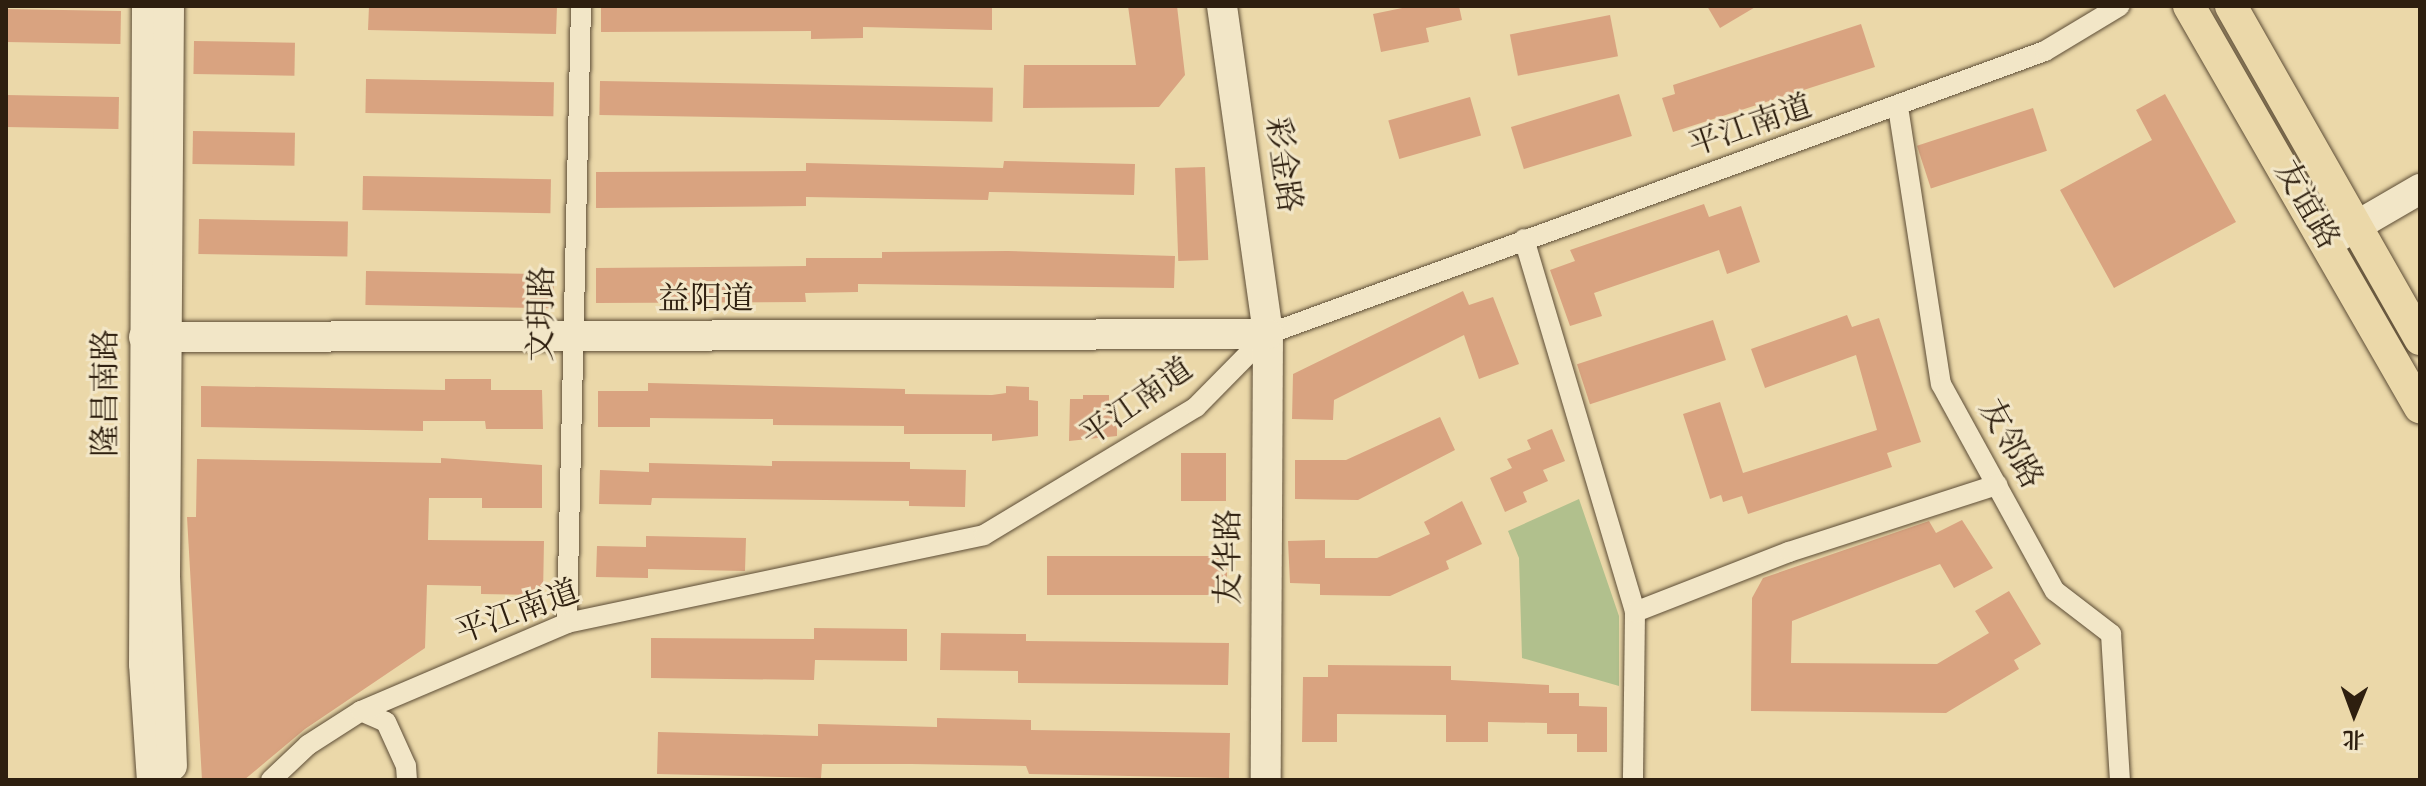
<!DOCTYPE html>
<meta charset="utf-8">
<style>
body{margin:0}
#map{position:relative;width:2426px;height:786px;overflow:hidden;background:#ebd8a9;font-family:"Old Standard TT","Noto Serif SC",serif}
div>[style]{position:absolute}
.green>*{inset:0;background:#b1c08d}
.building>*{inset:0;background:#d9a380;transform-origin:0 0}
.roads{filter:drop-shadow(0 0 2px #5d4d36) drop-shadow(0 0 2px #5d4d36)}
.street>*{height:20px;margin:-10px;padding:0 10px;transform-origin:10px;border-radius:10px;background:#f2e6c7}
.secondary>*{height:30px;margin:-15px;padding:0 15px;transform-origin:15px;border-radius:15px;background:#f2e6c7}
.primary>*{height:32px;margin:-16px;padding:0 16px;transform-origin:16px;border-radius:16px;background:#ebd8a9}
span{translate:-50% -50%;white-space:nowrap;text-align:center;line-height:1.15;-webkit-text-stroke:6px #f2e6c7;paint-order:stroke}
.street-label{font-size:32px;color:#2e1f0f}
.frame{position:absolute;inset:0;border:8px solid #2e1f0f;pointer-events:none}
.north{position:absolute;left:2314px;top:674px;width:80px;height:80px;-webkit-text-stroke:6px #f2e6c7;paint-order:stroke;rotate:181deg;font-size:22px;font-weight:700;line-height:32px;text-align:center;color:#2e1f0f}
.north::after{content:'';display:block;margin:auto;width:28px;height:36px;background:#2e1f0f;clip-path:polygon(50% 0,100% 100%,50% 72%,0 100%)}
</style>
<div id="map">
<div class="green">
<div style="clip-path:polygon(1579px 499px,1619px 616px,1619px 686px,1522px 658px,1519px 558px,1508px 531px)"></div>
</div>
<div class="building">
<div style="clip-path:polygon(369px 6px,557px 6px,556px 34px,368px 30px)"></div>
<div style="clip-path:polygon(601px 6px,992px 6px,992px 30px,863px 27px,863px 38px,811px 39px,811px 31px,601px 32px)"></div>
<div style="clip-path:polygon(1128px 6px,1177px 6px,1185px 75px,1159px 107px,1023px 108px,1024px 65px,1136px 65px)"></div>
<div style="clip-path:polygon(1412px 6px,1459px 6px,1462px 20px,1426px 28px,1429px 42px,1381px 52px,1373px 14px)"></div>
<div style="clip-path:polygon(1707px 6px,1757px 6px,1720px 28px)"></div>
<div style="left:6px;top:9px;width:115px;height:33px;rotate:1deg"></div>
<div style="left:1610px;top:15px;width:42px;height:102px;rotate:79deg"></div>
<div style="clip-path:polygon(1861px 24px,1875px 67px,1673px 132px,1662px 98px,1675px 94px,1673px 85px)"></div>
<div style="left:194px;top:41px;width:101px;height:33px;rotate:1deg"></div>
<div style="left:366px;top:79px;width:188px;height:34px;rotate:1deg"></div>
<div style="left:600px;top:81px;width:393px;height:34px;rotate:1deg"></div>
<div style="left:1619px;top:94px;width:44px;height:113px;rotate:73deg"></div>
<div style="clip-path:polygon(2165px 94px,2236px 222px,2114px 288px,2060px 190px,2152px 140px,2136px 110px)"></div>
<div style="left:6px;top:95px;width:113px;height:32px;rotate:1deg"></div>
<div style="left:1470px;top:97px;width:40px;height:85px;rotate:74deg"></div>
<div style="left:2033px;top:108px;width:45px;height:122px;rotate:72deg"></div>
<div style="left:193px;top:131px;width:102px;height:33px;rotate:1deg"></div>
<div style="clip-path:polygon(1004px 161px,1135px 164px,1134px 195px,989px 192px,988px 200px,806px 197px,806px 206px,596px 208px,596px 172px,806px 171px,806px 163px,1003px 168px)"></div>
<div style="left:1205px;top:167px;width:93px;height:30px;rotate:88deg"></div>
<div style="left:363px;top:176px;width:188px;height:34px;rotate:1deg"></div>
<div style="clip-path:polygon(1704px 204px,1709px 217px,1741px 206px,1760px 262px,1727px 274px,1719px 250px,1594px 293px,1602px 316px,1570px 326px,1550px 270px,1575px 261px,1570px 250px)"></div>
<div style="left:199px;top:219px;width:149px;height:35px;rotate:1deg"></div>
<div style="clip-path:polygon(1008px 251px,1175px 256px,1174px 288px,858px 284px,858px 292px,805px 293px,806px 302px,596px 303px,596px 268px,806px 266px,806px 258px,882px 258px,882px 252px)"></div>
<div style="left:366px;top:271px;width:188px;height:34px;rotate:1deg"></div>
<div style="clip-path:polygon(1463px 291px,1469px 305px,1493px 297px,1519px 364px,1479px 379px,1464px 335px,1334px 400px,1333px 420px,1292px 419px,1293px 374px)"></div>
<div style="clip-path:polygon(1847px 315px,1852px 327px,1879px 318px,1921px 442px,1887px 453px,1892px 467px,1748px 514px,1742px 496px,1723px 502px,1721px 495px,1710px 499px,1683px 414px,1720px 402px,1743px 473px,1877px 430px,1856px 355px,1765px 388px,1751px 349px)"></div>
<div style="left:1713px;top:320px;width:42px;height:143px;rotate:72deg"></div>
<div style="clip-path:polygon(445px 379px,491px 379px,491px 390px,542px 390px,543px 429px,486px 429px,485px 421px,423px 421px,423px 431px,201px 427px,201px 386px,445px 390px)"></div>
<div style="clip-path:polygon(648px 383px,905px 389px,905px 394px,992px 395px,1006px 393px,1006px 386px,1029px 387px,1029px 400px,1038px 401px,1038px 436px,992px 441px,992px 434px,904px 434px,904px 426px,773px 425px,773px 419px,650px 418px,650px 427px,598px 427px,598px 391px,648px 391px)"></div>
<div style="clip-path:polygon(1083px 395px,1109px 395px,1109px 410px,1117px 410px,1117px 436px,1069px 441px,1070px 399px,1083px 399px)"></div>
<div style="clip-path:polygon(1440px 417px,1455px 450px,1358px 500px,1295px 499px,1295px 460px,1346px 460px)"></div>
<div style="clip-path:polygon(1552px 429px,1565px 461px,1543px 470px,1548px 481px,1523px 492px,1527px 502px,1505px 512px,1490px 478px,1512px 468px,1507px 459px,1531px 449px,1527px 440px)"></div>
<div style="left:1181px;top:453px;width:45px;height:48px"></div>
<div style="clip-path:polygon(441px 458px,542px 465px,542px 508px,482px 508px,482px 498px,429px 498px,428px 540px,544px 541px,543px 595px,481px 594px,481px 586px,427px 585px,425px 648px,305px 729px,244px 780px,202px 780px,187px 517px,196px 517px,197px 459px,441px 463px)"></div>
<div style="clip-path:polygon(772px 461px,910px 462px,910px 469px,966px 470px,965px 507px,909px 506px,909px 501px,652px 498px,651px 505px,599px 504px,600px 470px,649px 472px,649px 463px,772px 466px)"></div>
<div style="clip-path:polygon(1462px 501px,1482px 544px,1446px 561px,1449px 569px,1390px 596px,1320px 595px,1320px 584px,1290px 583px,1288px 541px,1325px 540px,1325px 558px,1377px 558px,1430px 534px,1424px 522px)"></div>
<div style="clip-path:polygon(1962px 520px,1993px 568px,1954px 588px,1940px 564px,1792px 621px,1791px 663px,1937px 664px,1989px 633px,1975px 611px,2009px 591px,2041px 644px,2014px 660px,2019px 669px,1946px 713px,1751px 711px,1752px 598px,1763px 578px,1929px 521px,1936px 533px)"></div>
<div style="clip-path:polygon(646px 536px,746px 538px,745px 571px,648px 569px,648px 578px,596px 577px,597px 546px,646px 547px)"></div>
<div style="left:1047px;top:556px;width:180px;height:39px"></div>
<div style="clip-path:polygon(814px 628px,907px 629px,907px 661px,815px 660px,814px 680px,651px 678px,651px 638px,814px 639px)"></div>
<div style="clip-path:polygon(941px 633px,1026px 634px,1026px 641px,1229px 643px,1228px 685px,1018px 683px,1018px 671px,940px 670px)"></div>
<div style="clip-path:polygon(1328px 665px,1451px 666px,1451px 680px,1549px 685px,1549px 693px,1579px 693px,1579px 706px,1607px 707px,1607px 752px,1577px 752px,1577px 734px,1547px 734px,1547px 723px,1488px 722px,1488px 742px,1446px 742px,1446px 715px,1337px 714px,1337px 742px,1302px 742px,1303px 677px,1328px 677px)"></div>
<div style="clip-path:polygon(937px 718px,1031px 720px,1031px 730px,1230px 733px,1229px 778px,1029px 774px,1026px 766px,911px 764px,822px 764px,821px 778px,657px 774px,658px 732px,818px 736px,818px 724px,937px 727px)"></div>
</div>
<div class="roads">
<div class="street">
<div style="left:1898px;top:107px;width:280px;rotate:81.2deg"></div>
<div style="left:1941px;top:384px;width:236px;rotate:61.2deg"></div>
<div style="left:2055px;top:591px;width:71px;rotate:37.5deg"></div>
<div style="left:2111px;top:634px;width:146px;rotate:86.5deg"></div>
<div style="left:1524px;top:239px;width:389px;rotate:73.4deg"></div>
<div style="left:1635px;top:612px;width:168px;rotate:90.7deg"></div>
<div style="left:1635px;top:612px;width:165px;rotate:-21.3deg"></div>
<div style="left:1789px;top:552px;width:219px;rotate:-17.9deg"></div>
<div style="left:567px;top:623px;width:617px;rotate:-88.7deg"></div>
<div style="left:361px;top:711px;width:27px;rotate:24deg"></div>
<div style="left:386px;top:722px;width:48px;rotate:65.6deg"></div>
<div style="left:406px;top:766px;width:14px;rotate:86deg"></div>
<div style="left:271px;top:780px;width:51px;rotate:-43.4deg"></div>
<div style="left:308px;top:745px;width:63px;rotate:-32.7deg"></div>
<div style="left:361px;top:711px;width:224px;rotate:-23.1deg"></div>
<div style="left:567px;top:623px;width:426px;rotate:-11.9deg"></div>
<div style="left:984px;top:535px;width:248px;rotate:-31.1deg"></div>
<div style="left:1196px;top:407px;width:103px;rotate:-45.4deg"></div>
<div style="left:1268px;top:334px;width:827px;rotate:-20.01deg"></div>
<div style="left:2045px;top:51px;width:87px;rotate:-31deg"></div>
</div>
<div class="secondary">
<div style="left:147px;top:6px;width:658px;rotate:90.26deg"></div>
<div style="left:144px;top:664px;width:116px;rotate:86.1deg"></div>
<div style="left:169px;top:6px;width:570px;rotate:90.4deg"></div>
<div style="left:165px;top:576px;width:190px;rotate:87.9deg"></div>
<div style="left:1222px;top:6px;width:331px;rotate:82deg"></div>
<div style="left:1268px;top:334px;width:446px;rotate:90.3deg"></div>
<div style="left:2327px;top:243px;width:108px;rotate:-30.1deg"></div>
<div style="left:144px;top:337px;width:1124px;rotate:-0.15deg"></div>
</div>
<div class="primary">
<div style="left:2189px;top:6px;width:463px;rotate:60.1deg"></div>
<div style="left:2231px;top:6px;width:383px;rotate:60.4deg"></div>
</div>
</div>
<div class="street-label">
<span style="left:1751px;top:128px;rotate:-19deg">平江南道</span>
<span style="left:1281px;top:165px;rotate:82deg">彩金路</span>
<span style="left:2305px;top:206px;rotate:60deg">友谊路</span>
<span style="left:706px;top:301px">益阳道</span>
<span style="left:544px;top:314px;rotate:-89deg">文玥路</span>
<span style="left:108px;top:393px;rotate:-90deg">隆昌南路</span>
<span style="left:1138px;top:404px;rotate:-35deg">平江南道</span>
<span style="left:2009px;top:445px;rotate:61deg">友邻路</span>
<span style="left:1231px;top:557px;rotate:-90deg">友华路</span>
<span style="left:518px;top:614px;rotate:-20deg">平江南道</span>
</div>
<div class="frame"></div>
<div class="north">北</div>
</div>
